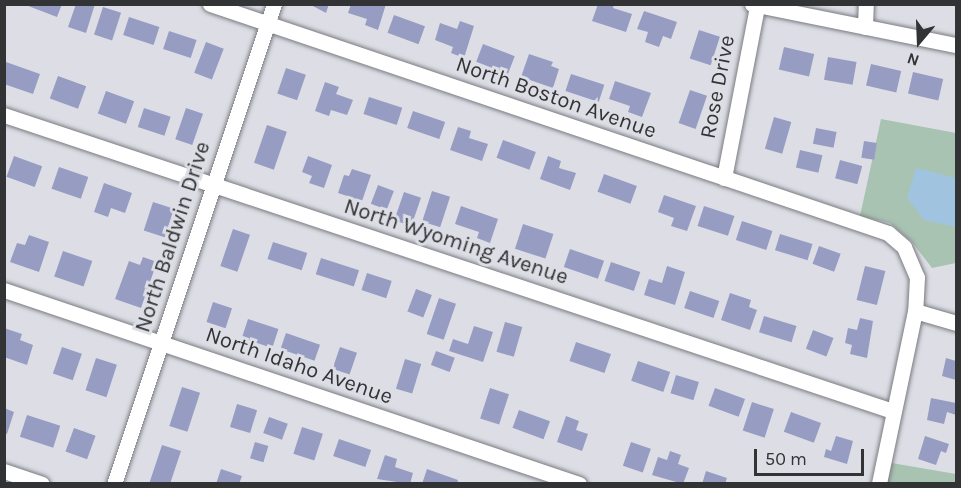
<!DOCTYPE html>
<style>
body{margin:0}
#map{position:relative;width:961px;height:488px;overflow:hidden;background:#dddee5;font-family:Karla,sans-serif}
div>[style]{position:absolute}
.green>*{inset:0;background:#a9c3b2}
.water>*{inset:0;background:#a0c3df}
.building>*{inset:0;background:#979dc2;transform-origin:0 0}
.roads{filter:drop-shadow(0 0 2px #7a7b81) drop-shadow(0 0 2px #7a7b81)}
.minor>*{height:15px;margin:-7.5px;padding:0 7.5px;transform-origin:7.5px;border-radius:7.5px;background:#fff}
span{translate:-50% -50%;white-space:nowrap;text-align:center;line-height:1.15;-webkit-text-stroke:6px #dddee5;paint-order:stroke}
.street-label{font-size:22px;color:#323335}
.frame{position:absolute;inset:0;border:6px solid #323335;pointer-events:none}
.north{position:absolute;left:889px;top:12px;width:60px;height:60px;-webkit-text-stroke:4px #dddee5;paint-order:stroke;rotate:199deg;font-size:16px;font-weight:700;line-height:24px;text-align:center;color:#323335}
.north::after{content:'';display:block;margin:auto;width:21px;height:27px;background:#323335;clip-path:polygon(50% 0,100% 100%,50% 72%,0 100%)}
.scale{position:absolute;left:754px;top:449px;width:110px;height:27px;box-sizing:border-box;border:3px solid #323335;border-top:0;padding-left:8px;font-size:18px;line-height:21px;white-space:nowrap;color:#323335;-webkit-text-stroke:4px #dddee5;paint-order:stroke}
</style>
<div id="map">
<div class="green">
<div style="clip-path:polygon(881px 119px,956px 133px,956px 263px,932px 268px,912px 242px,890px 223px,860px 216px)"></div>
<div style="clip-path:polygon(886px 462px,956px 474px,956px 483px,882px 484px)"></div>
</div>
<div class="water">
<div style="clip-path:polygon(916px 168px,956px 178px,956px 227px,924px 220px,907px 198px)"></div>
</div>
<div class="building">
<div style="clip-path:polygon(23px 4px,62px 4px,57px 17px)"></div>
<div style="clip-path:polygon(76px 4px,95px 4px,86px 33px,68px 27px)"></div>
<div style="clip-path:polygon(309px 4px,329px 4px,326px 13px)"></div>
<div style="clip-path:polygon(351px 4px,386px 4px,378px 30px,365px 25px,367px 19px,348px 13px)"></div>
<div style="clip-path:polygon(598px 4px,614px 4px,613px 8px,632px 14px,626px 32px,592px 21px)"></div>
<div style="left:103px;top:7px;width:19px;height:29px;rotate:18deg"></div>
<div style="clip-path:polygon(644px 11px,677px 22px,671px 39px,663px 36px,659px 47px,645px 42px,648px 32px,637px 29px)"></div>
<div style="left:394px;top:15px;width:33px;height:19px;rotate:20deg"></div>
<div style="left:129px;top:17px;width:32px;height:19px;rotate:18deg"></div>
<div style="clip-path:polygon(460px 21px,474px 26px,464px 58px,451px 53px,453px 47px,435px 40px,440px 23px,457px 29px)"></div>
<div style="left:699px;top:30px;width:22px;height:30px;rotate:18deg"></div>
<div style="left:169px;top:31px;width:29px;height:19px;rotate:18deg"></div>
<div style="left:206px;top:42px;width:19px;height:33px;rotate:21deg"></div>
<div style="left:483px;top:44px;width:34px;height:19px;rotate:21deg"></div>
<div style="left:784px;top:47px;width:31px;height:23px;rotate:13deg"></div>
<div style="clip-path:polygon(529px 54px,553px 62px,551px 66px,559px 69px,553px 88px,521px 77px)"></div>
<div style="left:828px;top:57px;width:29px;height:23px;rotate:10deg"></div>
<div style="clip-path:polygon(6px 62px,40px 74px,33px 94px,4px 84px)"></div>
<div style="left:871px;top:64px;width:31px;height:22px;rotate:13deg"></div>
<div style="left:286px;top:68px;width:21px;height:27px;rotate:19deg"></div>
<div style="left:913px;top:72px;width:31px;height:22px;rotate:13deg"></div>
<div style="left:571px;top:74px;width:35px;height:18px;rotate:18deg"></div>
<div style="left:58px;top:76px;width:30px;height:24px;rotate:20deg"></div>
<div style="clip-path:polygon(615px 81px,651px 93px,642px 117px,628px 112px,630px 106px,609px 99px)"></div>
<div style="clip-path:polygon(325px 82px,339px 87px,336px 94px,353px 100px,347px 115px,331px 110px,329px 116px,315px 111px)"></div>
<div style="left:690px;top:90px;width:18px;height:35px;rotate:19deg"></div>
<div style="left:106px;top:91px;width:30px;height:24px;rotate:20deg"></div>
<div style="left:369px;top:97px;width:35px;height:18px;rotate:18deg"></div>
<div style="left:144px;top:108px;width:28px;height:20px;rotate:18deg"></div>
<div style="left:186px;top:108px;width:18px;height:33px;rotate:19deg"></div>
<div style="left:413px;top:111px;width:34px;height:18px;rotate:19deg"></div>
<div style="left:774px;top:117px;width:18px;height:33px;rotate:16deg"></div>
<div style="left:267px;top:125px;width:21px;height:40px;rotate:19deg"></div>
<div style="clip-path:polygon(458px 127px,471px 131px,469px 138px,488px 144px,482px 161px,450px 150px)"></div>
<div style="left:816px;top:128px;width:21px;height:16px;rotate:11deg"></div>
<div style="left:503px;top:140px;width:35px;height:19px;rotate:20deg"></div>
<div style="left:864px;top:141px;width:13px;height:17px;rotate:9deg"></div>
<div style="left:800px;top:150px;width:23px;height:18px;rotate:13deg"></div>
<div style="left:14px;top:156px;width:30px;height:22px;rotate:20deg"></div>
<div style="clip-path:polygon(308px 156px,332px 165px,324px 188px,309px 183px,312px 176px,302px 172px)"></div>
<div style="clip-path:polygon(548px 156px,561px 161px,559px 168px,576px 173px,570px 190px,540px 179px)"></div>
<div style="left:840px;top:160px;width:23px;height:19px;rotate:15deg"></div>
<div style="left:59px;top:167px;width:31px;height:23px;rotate:19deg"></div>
<div style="clip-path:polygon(352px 169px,371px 175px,362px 201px,338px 193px,344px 175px,349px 176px)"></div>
<div style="left:604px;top:174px;width:35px;height:19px;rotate:20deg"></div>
<div style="clip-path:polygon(104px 183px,132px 193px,125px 213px,111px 208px,108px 217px,94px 212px)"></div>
<div style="left:378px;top:185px;width:17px;height:20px;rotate:21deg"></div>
<div style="left:432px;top:191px;width:19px;height:32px;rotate:18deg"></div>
<div style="left:404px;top:192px;width:18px;height:30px;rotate:19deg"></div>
<div style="clip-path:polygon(664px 195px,696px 206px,687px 231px,671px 226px,674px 218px,658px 212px)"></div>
<div style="left:153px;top:202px;width:22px;height:30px;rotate:18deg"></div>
<div style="clip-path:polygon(461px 206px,498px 219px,490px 243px,477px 238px,479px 232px,455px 224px)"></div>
<div style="left:704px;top:206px;width:32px;height:21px;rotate:18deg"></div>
<div style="left:742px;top:221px;width:32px;height:20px;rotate:18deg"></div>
<div style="left:523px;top:224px;width:32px;height:26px;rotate:18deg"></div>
<div style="left:233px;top:229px;width:18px;height:39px;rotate:19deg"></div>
<div style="left:780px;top:234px;width:34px;height:17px;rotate:17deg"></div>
<div style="clip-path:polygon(29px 235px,49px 242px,39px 272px,10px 262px,17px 243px,25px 245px)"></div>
<div style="left:273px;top:242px;width:36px;height:18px;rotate:18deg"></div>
<div style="left:819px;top:246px;width:23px;height:19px;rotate:20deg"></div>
<div style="left:570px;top:249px;width:36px;height:19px;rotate:19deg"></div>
<div style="left:63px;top:251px;width:31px;height:27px;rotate:19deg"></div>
<div style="clip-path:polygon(143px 257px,157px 262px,141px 308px,115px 299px,129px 261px,140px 265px)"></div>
<div style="left:321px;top:258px;width:40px;height:17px;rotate:18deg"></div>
<div style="left:611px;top:262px;width:31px;height:20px;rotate:19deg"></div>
<div style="clip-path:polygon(667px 266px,685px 272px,675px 305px,644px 295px,649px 279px,662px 283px)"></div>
<div style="left:865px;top:266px;width:21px;height:35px;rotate:14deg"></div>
<div style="left:367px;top:273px;width:26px;height:18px;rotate:18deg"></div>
<div style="left:416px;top:289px;width:17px;height:24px;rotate:21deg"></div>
<div style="left:690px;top:291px;width:31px;height:18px;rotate:19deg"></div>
<div style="clip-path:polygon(730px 293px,751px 300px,749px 307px,757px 310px,750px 330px,721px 320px)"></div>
<div style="left:439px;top:298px;width:18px;height:38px;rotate:19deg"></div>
<div style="left:213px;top:302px;width:20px;height:21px;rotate:18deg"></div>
<div style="left:764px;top:316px;width:34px;height:17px;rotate:17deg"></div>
<div style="clip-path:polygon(860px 318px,873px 321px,867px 358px,850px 354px,852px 345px,845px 343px,848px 328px,857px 330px)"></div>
<div style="left:248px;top:319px;width:32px;height:20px;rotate:18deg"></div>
<div style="left:505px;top:322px;width:18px;height:31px;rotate:16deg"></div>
<div style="clip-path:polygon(474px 326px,493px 332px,483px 362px,449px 351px,453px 339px,468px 344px)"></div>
<div style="clip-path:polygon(4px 328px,22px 334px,20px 340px,33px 345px,27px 365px,4px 357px)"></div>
<div style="left:813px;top:330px;width:22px;height:20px;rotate:21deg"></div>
<div style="left:286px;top:333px;width:36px;height:17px;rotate:19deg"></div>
<div style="left:576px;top:342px;width:37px;height:20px;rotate:19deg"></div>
<div style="left:62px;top:347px;width:21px;height:28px;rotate:19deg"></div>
<div style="left:340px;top:347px;width:18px;height:23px;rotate:19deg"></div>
<div style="left:436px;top:351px;width:20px;height:15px;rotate:20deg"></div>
<div style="left:96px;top:358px;width:22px;height:34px;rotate:18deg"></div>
<div style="clip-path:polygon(946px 358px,956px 361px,956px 380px,942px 376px)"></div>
<div style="left:405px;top:359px;width:17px;height:31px;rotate:17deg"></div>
<div style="left:638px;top:361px;width:34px;height:21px;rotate:19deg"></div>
<div style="left:676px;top:375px;width:24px;height:19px;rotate:17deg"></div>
<div style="left:182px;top:387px;width:19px;height:41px;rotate:18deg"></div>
<div style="left:490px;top:388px;width:20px;height:32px;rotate:18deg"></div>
<div style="left:715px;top:388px;width:32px;height:19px;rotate:20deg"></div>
<div style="clip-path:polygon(931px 398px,956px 403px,956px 415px,947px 412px,944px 424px,927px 420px)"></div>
<div style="left:752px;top:402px;width:23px;height:30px;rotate:18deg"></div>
<div style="left:237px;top:404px;width:21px;height:24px;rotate:17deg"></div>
<div style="clip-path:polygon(4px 408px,14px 412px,7px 434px,4px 433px)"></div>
<div style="left:519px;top:410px;width:33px;height:19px;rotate:20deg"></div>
<div style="left:791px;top:412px;width:32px;height:21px;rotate:20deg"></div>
<div style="left:27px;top:415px;width:35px;height:23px;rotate:18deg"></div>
<div style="clip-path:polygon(566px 416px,579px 421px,576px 430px,588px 434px,582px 451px,557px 442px)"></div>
<div style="left:269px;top:417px;width:20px;height:17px;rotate:20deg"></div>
<div style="left:302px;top:427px;width:22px;height:28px;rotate:18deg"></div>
<div style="left:74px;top:428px;width:23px;height:25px;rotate:20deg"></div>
<div style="clip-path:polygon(836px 436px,853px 441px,847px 464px,824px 457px,826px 449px,831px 451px)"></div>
<div style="clip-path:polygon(925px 436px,949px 444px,946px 453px,941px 451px,936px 465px,918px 459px)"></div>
<div style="left:339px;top:439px;width:34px;height:18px;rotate:19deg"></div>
<div style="left:255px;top:442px;width:14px;height:17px;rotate:17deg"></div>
<div style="left:631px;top:442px;width:21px;height:25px;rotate:19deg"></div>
<div style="clip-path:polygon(162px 445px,181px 451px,170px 484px,149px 484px)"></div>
<div style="clip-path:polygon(670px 451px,681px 455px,678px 464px,689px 468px,683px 484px,652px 475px,658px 457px,667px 460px)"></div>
<div style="clip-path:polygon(385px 455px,397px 459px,395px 467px,413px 473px,410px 484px,377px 479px)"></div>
<div style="clip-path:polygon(221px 469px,242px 476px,239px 484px,216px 484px)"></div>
<div style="clip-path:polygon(427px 469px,458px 480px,457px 484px,422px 484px)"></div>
<div style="clip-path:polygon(706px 471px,727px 478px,725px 484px,702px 484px)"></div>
</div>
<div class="roads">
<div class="minor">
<div style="left:210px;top:4px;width:716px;rotate:18.66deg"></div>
<div style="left:888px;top:233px;width:21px;rotate:41deg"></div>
<div style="left:904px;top:247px;width:33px;rotate:67deg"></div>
<div style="left:917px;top:277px;width:34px;rotate:93deg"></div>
<div style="left:915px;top:311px;width:177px;rotate:101.8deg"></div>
<div style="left:752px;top:4px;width:208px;rotate:11.4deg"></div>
<div style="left:865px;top:27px;width:23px;rotate:-88deg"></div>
<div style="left:4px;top:115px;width:937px;rotate:18.42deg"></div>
<div style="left:724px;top:178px;width:175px;rotate:-79.1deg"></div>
<div style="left:4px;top:290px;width:607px;rotate:18.64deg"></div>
<div style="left:915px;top:311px;width:43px;rotate:16.3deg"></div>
<div style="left:4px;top:471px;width:40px;rotate:18.9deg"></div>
<div style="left:114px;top:484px;width:506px;rotate:-71.57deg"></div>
</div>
</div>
<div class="street-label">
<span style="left:718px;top:87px;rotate:-79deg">Rose Drive</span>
<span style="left:556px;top:98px;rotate:19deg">North Boston Avenue</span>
<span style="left:173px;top:237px;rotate:-72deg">North Baldwin Drive</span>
<span style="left:456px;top:242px;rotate:18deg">North Wyoming Avenue</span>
<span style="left:299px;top:366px;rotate:19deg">North Idaho Avenue</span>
</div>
<div class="frame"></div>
<div class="north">N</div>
<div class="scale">50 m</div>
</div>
